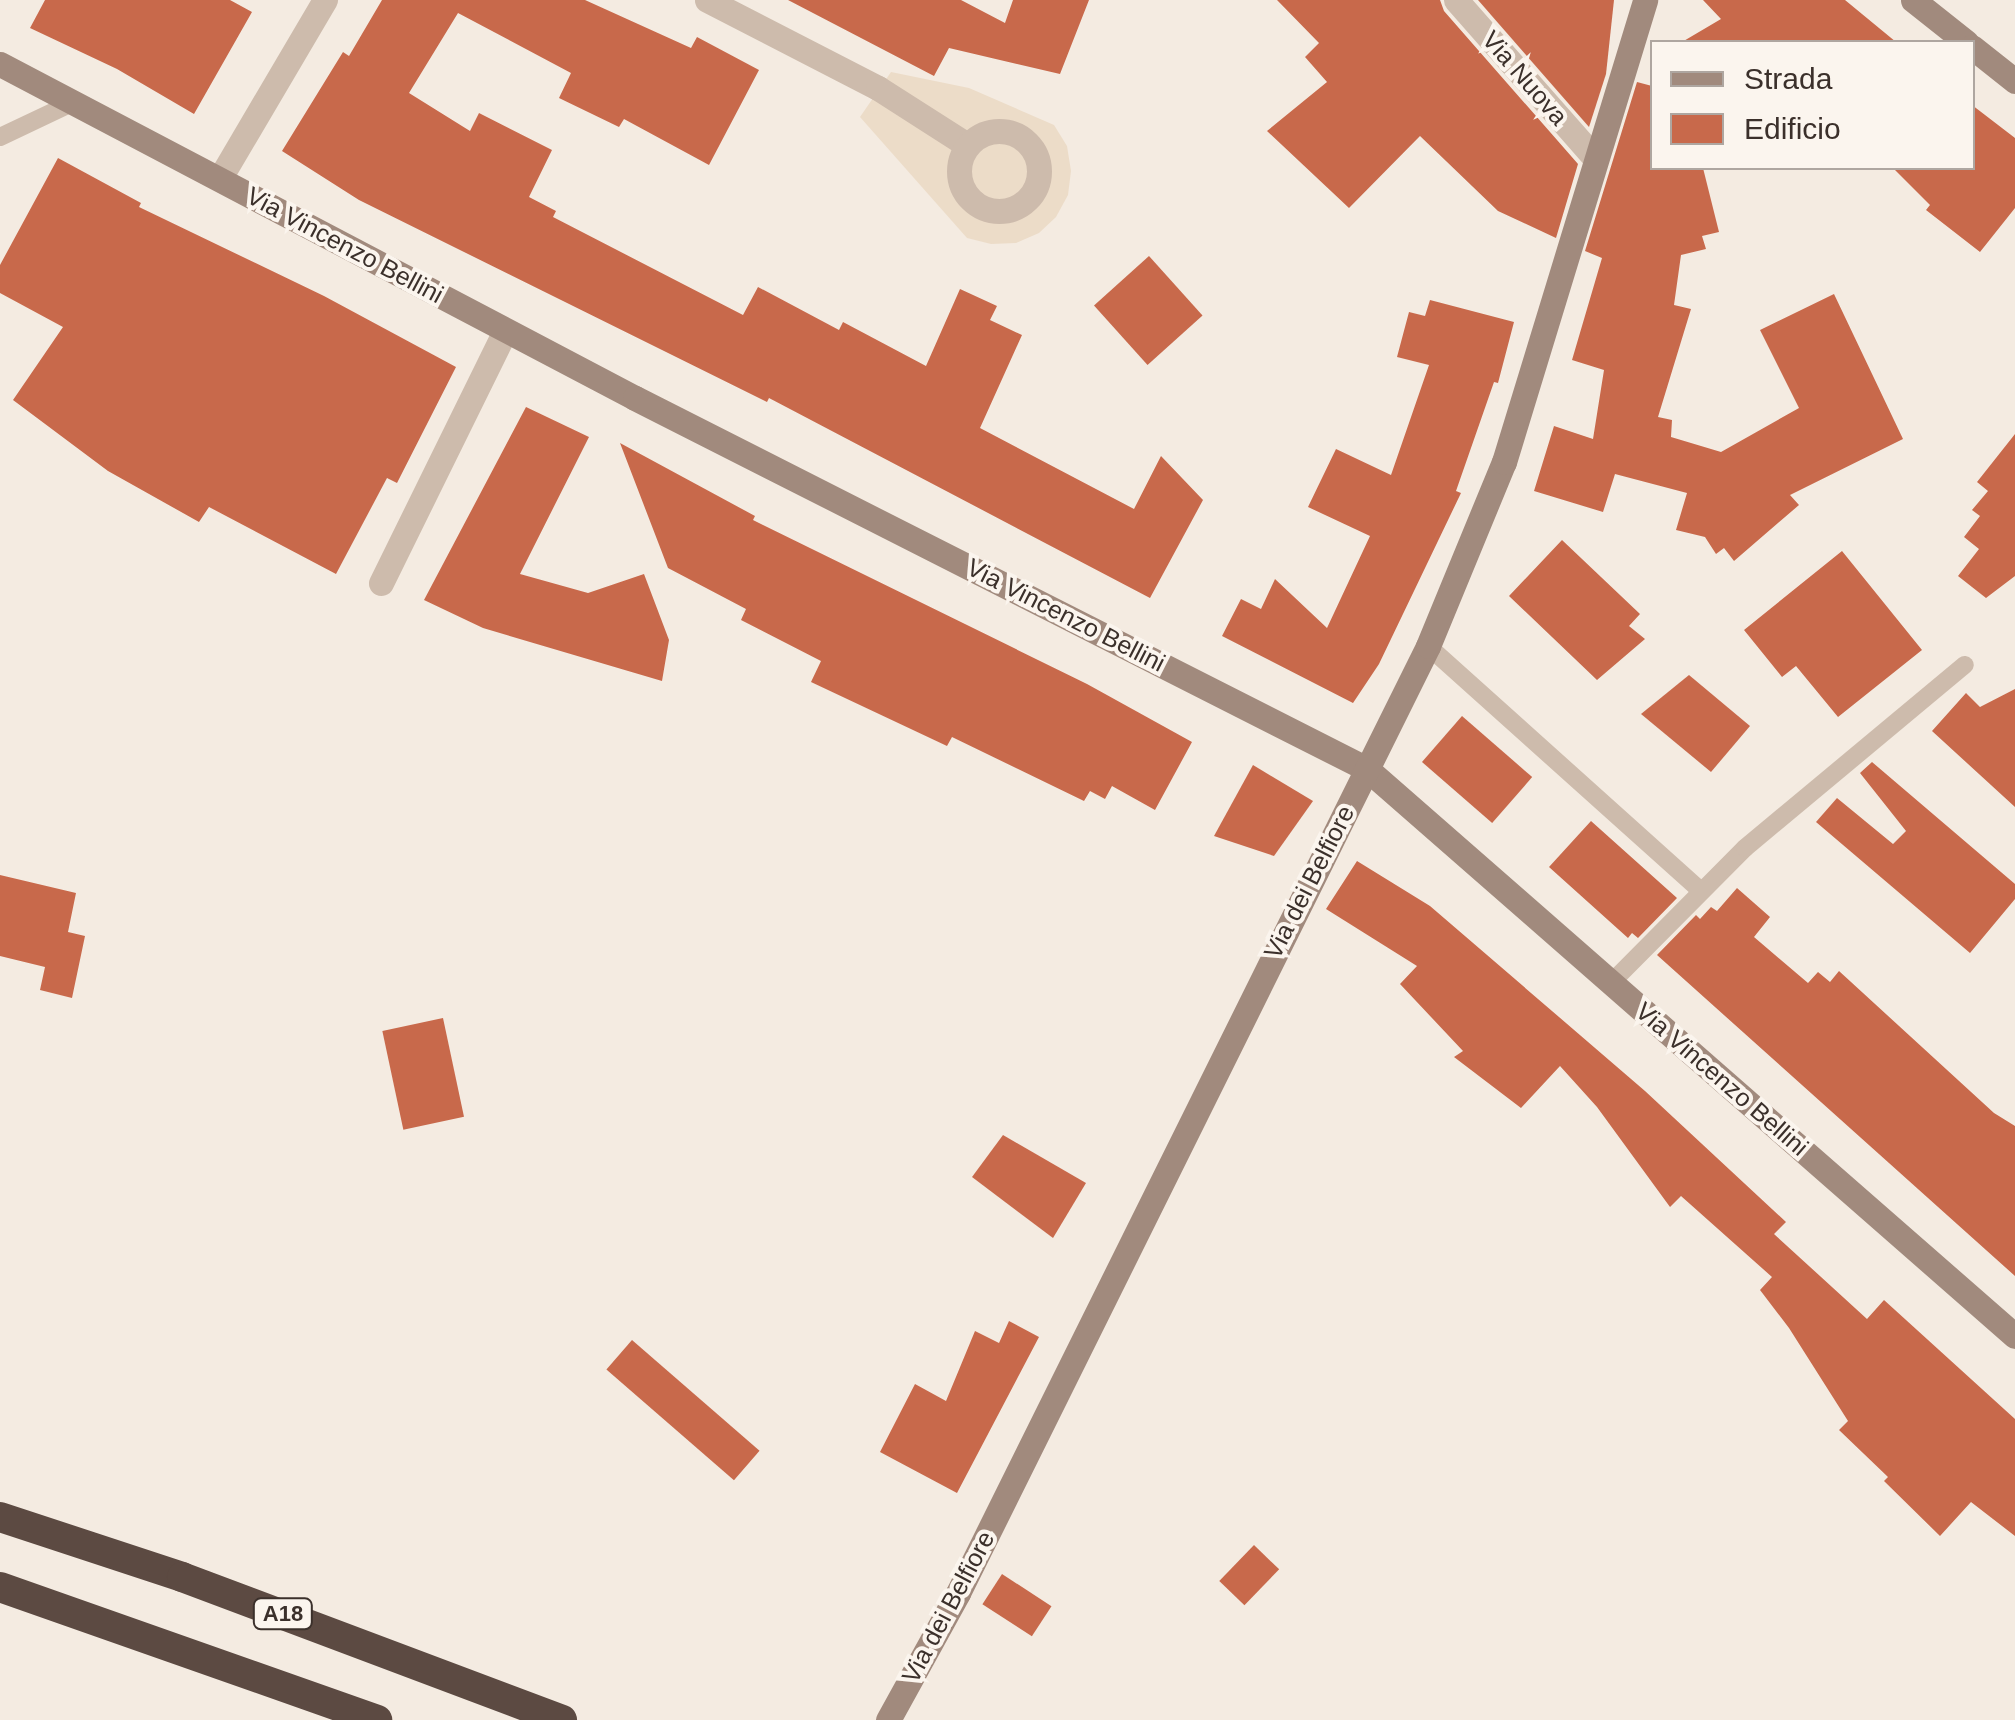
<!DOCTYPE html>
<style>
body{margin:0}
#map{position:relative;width:2015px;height:1720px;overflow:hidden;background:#f4ebe1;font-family:Arial,sans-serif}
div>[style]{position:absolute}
.plaza>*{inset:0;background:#ecdcc8}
.building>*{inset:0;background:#c8694b;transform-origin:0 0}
.lane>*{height:18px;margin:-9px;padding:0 9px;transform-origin:9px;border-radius:9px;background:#cdbbac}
.street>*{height:25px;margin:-12.5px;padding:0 12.5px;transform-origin:12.5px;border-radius:12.5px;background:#cdbbac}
.street>.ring{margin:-12.5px;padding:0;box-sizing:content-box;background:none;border:25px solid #cdbbac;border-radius:50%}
.secondary>*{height:25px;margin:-12.5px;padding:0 12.5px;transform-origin:12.5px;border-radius:12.5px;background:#a18a7d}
.highway>*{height:30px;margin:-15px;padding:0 15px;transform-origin:15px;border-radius:15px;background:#5c4a42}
span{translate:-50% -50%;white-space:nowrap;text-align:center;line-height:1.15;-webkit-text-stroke:8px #fbf5ee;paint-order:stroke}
.shield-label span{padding:2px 8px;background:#fbf5ee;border:2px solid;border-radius:8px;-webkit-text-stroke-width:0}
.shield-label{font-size:22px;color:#3b302b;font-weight:700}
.street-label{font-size:25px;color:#3b302b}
.legend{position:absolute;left:1650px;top:40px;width:325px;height:130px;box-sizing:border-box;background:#fbf5ee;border:2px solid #aea6a0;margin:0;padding:12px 18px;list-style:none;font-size:30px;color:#3b302b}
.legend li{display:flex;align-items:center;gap:20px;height:50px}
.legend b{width:50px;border:2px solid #aea6a0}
</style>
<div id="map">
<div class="plaza">
<div style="clip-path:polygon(891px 72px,969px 88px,1054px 125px,1067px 146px,1071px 171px,1068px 195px,1056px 217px,1039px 233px,1016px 243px,991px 244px,967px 238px,860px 117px)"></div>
</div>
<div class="building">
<div style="clip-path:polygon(45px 0,230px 0,252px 12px,194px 114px,117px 69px,30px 28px)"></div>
<div style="clip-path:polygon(382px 0,585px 0,691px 48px,697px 37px,759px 70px,709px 165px,624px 119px,619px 127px,559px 98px,571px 73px,458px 13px,409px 93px,470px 131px,479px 113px,552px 150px,529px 197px,556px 211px,553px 217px,743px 315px,758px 287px,839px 330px,843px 322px,926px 366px,960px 289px,997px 306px,990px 320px,1022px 335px,980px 428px,1134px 509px,1161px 456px,1203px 500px,1150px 598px,769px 398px,767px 402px,359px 200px,282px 151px,343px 52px,349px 56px)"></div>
<div style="clip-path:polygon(788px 0,961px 0,1005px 23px,1013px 0,1089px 0,1060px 74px,949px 48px,934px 76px)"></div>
<div style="clip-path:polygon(1277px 0,1440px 0,1444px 11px,1578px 164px,1556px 238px,1498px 211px,1420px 136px,1349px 208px,1267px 131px,1327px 82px,1305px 57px,1319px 43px)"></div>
<div style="clip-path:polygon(1478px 0,1614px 0,1606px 74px,1589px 127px)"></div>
<div style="clip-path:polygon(1703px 0,1845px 0,1896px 42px,1682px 42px,1721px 19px)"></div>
<div style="clip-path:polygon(1637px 82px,1652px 86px,1652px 168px,1703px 168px,1719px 232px,1702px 236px,1706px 249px,1681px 255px,1674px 305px,1691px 309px,1658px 417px,1672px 420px,1671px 437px,1721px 452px,1799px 408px,1760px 330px,1834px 294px,1903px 439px,1790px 495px,1799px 505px,1734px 561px,1724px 548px,1716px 554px,1705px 537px,1676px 530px,1687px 493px,1615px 474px,1603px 512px,1534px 491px,1554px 426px,1593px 439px,1604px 370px,1572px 360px,1602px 258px,1585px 251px)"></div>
<div style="clip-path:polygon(1972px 105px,2015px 138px,2015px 208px,1980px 252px,1926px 210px,1930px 205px,1893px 168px,1972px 168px)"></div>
<div style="clip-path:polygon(58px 158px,141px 203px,139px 207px,324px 296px,456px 367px,397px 483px,387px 478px,336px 574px,209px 507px,199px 522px,108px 471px,13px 400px,63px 327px,0 293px,0 265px)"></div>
<div style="left:1149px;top:256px;width:80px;height:74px;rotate:48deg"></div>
<div style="clip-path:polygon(1430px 300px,1514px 322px,1498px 383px,1494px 382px,1456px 491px,1461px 493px,1379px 664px,1353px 703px,1222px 636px,1241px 599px,1261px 609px,1275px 579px,1327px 628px,1370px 536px,1308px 507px,1336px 449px,1391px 475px,1429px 365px,1397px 357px,1409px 312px,1425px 316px)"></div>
<div style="clip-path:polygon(526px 407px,589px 437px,520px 574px,588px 593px,644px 574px,669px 640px,662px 681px,483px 628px,424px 600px)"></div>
<div style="clip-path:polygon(2015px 434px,2015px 576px,1986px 598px,1958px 576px,1979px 549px,1964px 537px,1980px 516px,1972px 510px,1988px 491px,1977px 482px)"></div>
<div style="clip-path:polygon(620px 443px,755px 516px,753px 520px,1087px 684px,1192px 742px,1155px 810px,1112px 786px,1105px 799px,1090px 791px,1084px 801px,952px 737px,947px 746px,811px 682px,821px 661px,741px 620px,746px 609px,668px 568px)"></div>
<div style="clip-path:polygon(1562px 540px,1640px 614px,1629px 626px,1645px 639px,1597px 680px,1509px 596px)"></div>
<div style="clip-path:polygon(1842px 551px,1922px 650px,1838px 717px,1796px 666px,1782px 677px,1744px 630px)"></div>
<div style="clip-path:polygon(1689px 675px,1750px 726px,1711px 772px,1641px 714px)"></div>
<div style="clip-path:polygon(2015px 689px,2015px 807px,1932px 731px,1966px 693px,1980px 707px)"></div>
<div style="left:1462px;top:716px;width:93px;height:61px;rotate:41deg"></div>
<div style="clip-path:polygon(1872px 762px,2015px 884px,2015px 899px,1970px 953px,1816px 822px,1837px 798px,1893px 844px,1906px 831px,1860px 773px)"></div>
<div style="clip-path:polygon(1253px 765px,1313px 801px,1274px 856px,1214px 836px)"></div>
<div style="clip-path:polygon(1591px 821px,1677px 898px,1638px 938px,1632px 933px,1628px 938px,1549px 867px)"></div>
<div style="clip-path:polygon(1357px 861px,1430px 906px,1645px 1091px,1786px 1222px,1774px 1234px,1867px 1319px,1884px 1300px,2015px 1419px,2015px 1536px,1971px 1502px,1940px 1536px,1884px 1481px,1888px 1477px,1839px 1430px,1848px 1421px,1789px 1328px,1760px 1290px,1772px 1277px,1681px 1196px,1670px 1207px,1597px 1107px,1560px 1066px,1521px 1108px,1454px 1057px,1463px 1051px,1400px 984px,1417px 966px,1326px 909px)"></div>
<div style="clip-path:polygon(0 875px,76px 893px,68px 932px,85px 936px,72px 998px,40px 990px,45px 967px,0 956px)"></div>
<div style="clip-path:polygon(1737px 888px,1770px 917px,1754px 937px,1808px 983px,1818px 972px,1830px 982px,1839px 971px,1994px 1113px,2015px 1126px,2015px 1276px,1657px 955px,1696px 915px,1700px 919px,1711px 907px,1717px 911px)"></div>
<div style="left:443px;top:1018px;width:101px;height:62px;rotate:78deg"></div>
<div style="clip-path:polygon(1003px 1135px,1086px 1183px,1053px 1238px,972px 1177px)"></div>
<div style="clip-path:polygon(1009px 1321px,1039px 1337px,957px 1493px,880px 1452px,915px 1384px,946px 1401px,975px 1331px,999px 1343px)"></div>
<div style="left:632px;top:1340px;width:169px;height:39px;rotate:41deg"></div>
<div style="left:1254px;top:1545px;width:35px;height:50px;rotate:44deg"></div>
<div style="left:1002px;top:1574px;width:59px;height:36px;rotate:33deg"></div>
</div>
<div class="lane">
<div style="left:0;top:137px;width:82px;rotate:-25.3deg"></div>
<div style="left:1428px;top:646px;width:364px;rotate:41.9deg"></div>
<div style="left:1611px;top:983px;width:190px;rotate:-45.2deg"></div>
<div style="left:1745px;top:848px;width:286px;rotate:-39.8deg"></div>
</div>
<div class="street">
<div style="left:707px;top:0;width:192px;rotate:27.2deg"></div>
<div style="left:878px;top:88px;width:106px;rotate:32.6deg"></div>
<div style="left:1456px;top:0;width:209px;rotate:48.7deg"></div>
<div class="ring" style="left:959px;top:131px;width:55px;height:55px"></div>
<div style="left:220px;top:178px;width:207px;rotate:-59.5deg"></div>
<div style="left:381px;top:583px;width:281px;rotate:-63.8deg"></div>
</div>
<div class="secondary">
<div style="left:1913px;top:0;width:68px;rotate:38.4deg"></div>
<div style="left:1972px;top:47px;width:55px;rotate:38.3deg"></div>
<div style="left:0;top:64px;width:717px;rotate:27.74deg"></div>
<div style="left:635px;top:398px;width:821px;rotate:26.88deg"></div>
<div style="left:1367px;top:769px;width:861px;rotate:41.19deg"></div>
<div style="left:888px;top:1720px;width:145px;rotate:-61.1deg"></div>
<div style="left:958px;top:1593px;width:1057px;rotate:-63.6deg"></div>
<div style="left:1428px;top:646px;width:199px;rotate:-67.6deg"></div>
<div style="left:1504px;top:462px;width:483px;rotate:-73deg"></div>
</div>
<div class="highway">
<div style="left:0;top:1517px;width:192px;rotate:18.2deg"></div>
<div style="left:182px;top:1577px;width:406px;rotate:20.6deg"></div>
<div style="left:0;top:1587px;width:400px;rotate:19.4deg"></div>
</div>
<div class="shield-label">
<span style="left:283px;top:1614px">A18</span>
</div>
<div class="street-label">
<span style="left:1525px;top:78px;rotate:49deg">Via Nuova</span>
<span style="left:345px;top:245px;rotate:28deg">Via Vincenzo Bellini</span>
<span style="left:1066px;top:615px;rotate:27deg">Via Vincenzo Bellini</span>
<span style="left:1309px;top:882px;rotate:-63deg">Via dei Belfiore</span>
<span style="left:1722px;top:1079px;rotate:41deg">Via Vincenzo Bellini</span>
<span style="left:948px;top:1607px;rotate:-62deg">Via dei Belfiore</span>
</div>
<ul class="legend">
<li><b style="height:12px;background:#a18a7d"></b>Strada</li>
<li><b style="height:28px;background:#c8694b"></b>Edificio</li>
</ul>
</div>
